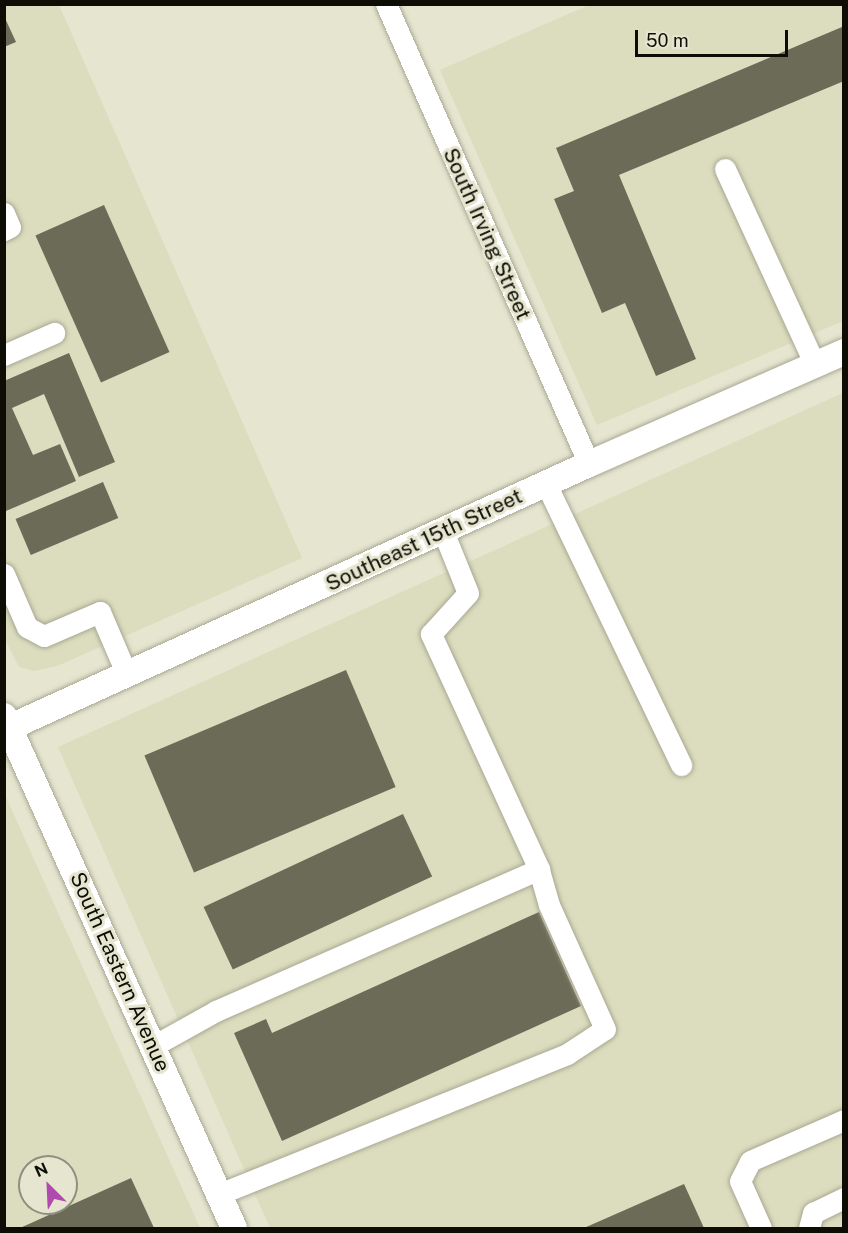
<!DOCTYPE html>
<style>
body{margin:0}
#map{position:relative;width:848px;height:1233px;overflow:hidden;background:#e5e5d0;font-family:"Public Sans",sans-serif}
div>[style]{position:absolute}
.built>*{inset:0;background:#dcdcbe}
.building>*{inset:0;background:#6b6b58;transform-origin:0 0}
.roads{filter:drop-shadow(0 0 2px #a8a893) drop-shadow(0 0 2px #a8a893)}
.minor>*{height:21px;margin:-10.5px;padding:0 10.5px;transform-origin:10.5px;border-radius:10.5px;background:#fff}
.major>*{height:26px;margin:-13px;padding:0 13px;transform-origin:13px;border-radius:13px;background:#fff}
span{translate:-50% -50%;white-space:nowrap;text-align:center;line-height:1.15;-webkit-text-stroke:6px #e5e5d0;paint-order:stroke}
.street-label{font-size:21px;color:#0d0d06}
.frame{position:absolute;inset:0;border:6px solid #0d0d06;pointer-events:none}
.north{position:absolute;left:18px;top:1155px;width:60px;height:60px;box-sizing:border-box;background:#e5e5d0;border:2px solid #8f8f7f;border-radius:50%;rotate:336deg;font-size:16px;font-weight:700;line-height:24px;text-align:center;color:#0d0d06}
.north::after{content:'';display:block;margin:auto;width:21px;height:27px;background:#b04aae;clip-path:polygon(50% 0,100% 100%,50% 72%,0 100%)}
.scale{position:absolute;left:635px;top:30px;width:153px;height:27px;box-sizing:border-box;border:3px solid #0d0d06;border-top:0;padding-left:8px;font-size:18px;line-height:21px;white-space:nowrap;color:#0d0d06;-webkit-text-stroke:4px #e5e5d0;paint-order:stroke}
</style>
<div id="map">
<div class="built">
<div style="clip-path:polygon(5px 5px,59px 5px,302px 558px,57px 666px,34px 671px,19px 667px,5px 639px)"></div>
<div style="clip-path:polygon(589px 5px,843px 5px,843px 321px,597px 425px,440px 70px)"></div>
<div style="clip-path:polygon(843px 393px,843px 1228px,270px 1228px,58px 747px)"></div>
<div style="clip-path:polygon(evenodd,5px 795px,200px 1228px,5px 1228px,5px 795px,30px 1167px,66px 1167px,66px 1203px,30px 1203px,30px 1167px)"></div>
</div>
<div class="building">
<div style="clip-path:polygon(4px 16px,16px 42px,4px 47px)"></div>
<div style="clip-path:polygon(842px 27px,844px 81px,619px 175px,696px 359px,656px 376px,625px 303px,602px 313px,554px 199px,574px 191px,556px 148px)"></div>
<div style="left:104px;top:205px;width:161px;height:75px;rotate:66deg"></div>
<div style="clip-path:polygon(69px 353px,115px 462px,79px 477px,44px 394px,12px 408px,33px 455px,60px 444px,76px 481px,6px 511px,4px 381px)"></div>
<div style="left:103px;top:482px;width:39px;height:95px;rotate:67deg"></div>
<div style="left:346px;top:670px;width:127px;height:219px;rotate:67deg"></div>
<div style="left:403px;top:814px;width:69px;height:220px;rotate:65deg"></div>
<div style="clip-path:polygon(539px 912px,581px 1006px,282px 1141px,234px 1033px,266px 1019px,272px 1033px)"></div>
<div style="clip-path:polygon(131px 1178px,154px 1228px,20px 1228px)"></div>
<div style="clip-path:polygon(684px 1184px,704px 1228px,584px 1228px)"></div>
</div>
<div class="roads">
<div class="minor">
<div style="left:386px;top:4px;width:503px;rotate:66.19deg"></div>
<div style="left:725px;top:169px;width:216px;rotate:65.3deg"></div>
<div style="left:4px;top:213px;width:15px;rotate:67deg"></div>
<div style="left:10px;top:227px;width:7px;rotate:153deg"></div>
<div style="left:4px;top:355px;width:55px;rotate:-23.7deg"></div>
<div style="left:546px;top:484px;width:312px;rotate:64.3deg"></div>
<div style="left:4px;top:574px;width:58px;rotate:66.5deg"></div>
<div style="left:27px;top:627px;width:19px;rotate:28deg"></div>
<div style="left:44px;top:636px;width:61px;rotate:-23.2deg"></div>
<div style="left:100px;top:612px;width:69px;rotate:66.8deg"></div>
<div style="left:153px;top:1046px;width:72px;rotate:-29.1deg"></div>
<div style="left:216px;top:1011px;width:353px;rotate:-23.7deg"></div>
<div style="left:219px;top:1194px;width:375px;rotate:-21.9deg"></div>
<div style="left:567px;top:1054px;width:45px;rotate:-33.3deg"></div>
<div style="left:605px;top:1029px;width:136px;rotate:-114.3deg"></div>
<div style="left:549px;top:905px;width:37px;rotate:-106deg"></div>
<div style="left:539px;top:869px;width:259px;rotate:-114.7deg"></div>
<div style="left:431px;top:634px;width:55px;rotate:-47.9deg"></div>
<div style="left:468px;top:593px;width:67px;rotate:-112deg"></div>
<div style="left:761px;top:1228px;width:51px;rotate:-114.1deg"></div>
<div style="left:740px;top:1181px;width:22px;rotate:-63deg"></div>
<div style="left:750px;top:1161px;width:103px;rotate:-23.6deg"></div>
<div style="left:809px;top:1228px;width:16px;rotate:-75deg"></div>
<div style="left:813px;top:1213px;width:34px;rotate:-26deg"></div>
</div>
<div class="major">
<div style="left:4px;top:716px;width:561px;rotate:65.81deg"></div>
<div style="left:4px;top:730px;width:643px;rotate:-24.45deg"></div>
<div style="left:589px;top:464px;width:279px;rotate:-23.7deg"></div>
</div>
</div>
<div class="street-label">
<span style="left:487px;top:234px;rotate:66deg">South Irving Street</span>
<span style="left:424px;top:540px;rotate:-25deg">Southeast 15th Street</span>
<span style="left:120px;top:972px;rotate:66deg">South Eastern Avenue</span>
</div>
<div class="frame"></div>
<div class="north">N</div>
<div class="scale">50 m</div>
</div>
